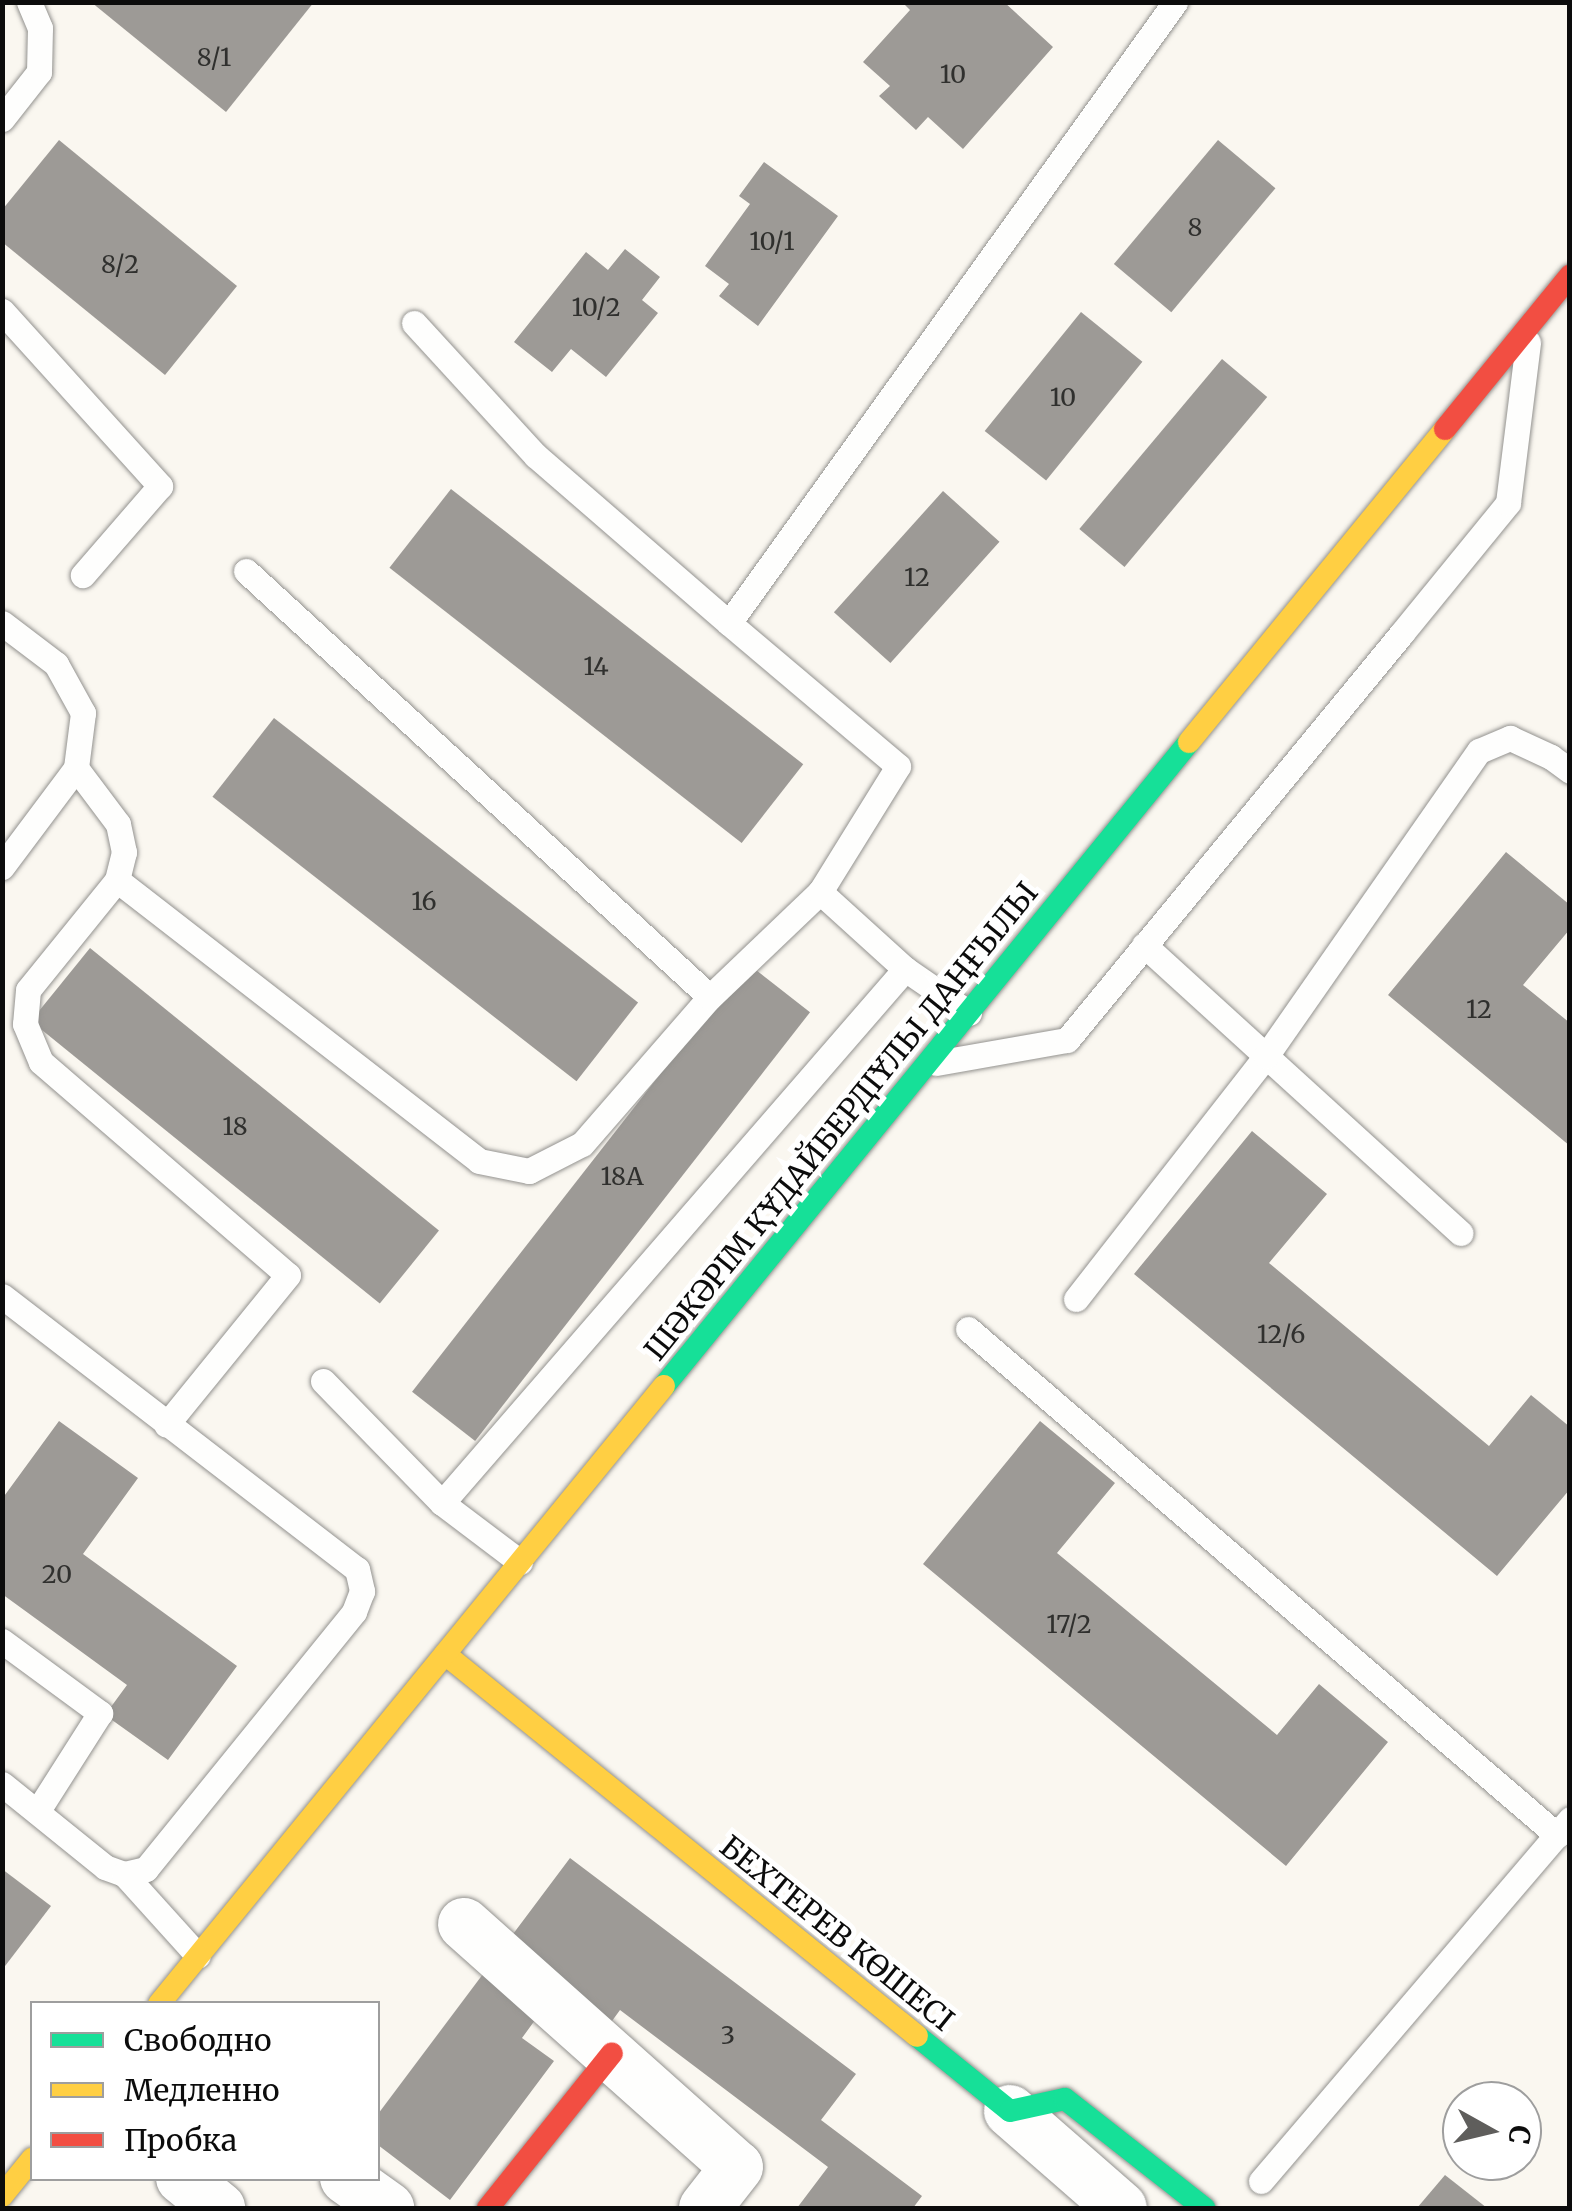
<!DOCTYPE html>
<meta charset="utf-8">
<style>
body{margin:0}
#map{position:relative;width:1572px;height:2211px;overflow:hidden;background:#faf7f0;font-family:Merriweather,serif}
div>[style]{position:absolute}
.building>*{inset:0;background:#9d9a96;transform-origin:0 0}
.roads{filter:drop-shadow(0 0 2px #93928f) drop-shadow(0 0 2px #93928f)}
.lane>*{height:25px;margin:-12.5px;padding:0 12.5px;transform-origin:12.5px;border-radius:12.5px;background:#fefefd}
.street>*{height:52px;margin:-26px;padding:0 26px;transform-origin:26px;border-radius:26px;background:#fefefd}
.fast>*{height:22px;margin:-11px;padding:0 11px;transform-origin:11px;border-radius:11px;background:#16e098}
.slow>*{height:22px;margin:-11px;padding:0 11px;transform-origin:11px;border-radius:11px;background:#ffcf43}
.jam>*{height:22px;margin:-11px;padding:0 11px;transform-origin:11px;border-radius:11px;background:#f24e42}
span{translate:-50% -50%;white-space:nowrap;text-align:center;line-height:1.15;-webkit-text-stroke:10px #fff;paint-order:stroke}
.number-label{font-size:25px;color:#30302e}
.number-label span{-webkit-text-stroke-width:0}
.street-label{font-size:30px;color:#0c0c0c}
.frame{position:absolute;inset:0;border:5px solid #0c0c0c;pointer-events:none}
.legend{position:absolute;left:30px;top:2001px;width:350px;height:180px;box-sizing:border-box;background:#fff;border:2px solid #9e9e9e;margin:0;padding:12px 18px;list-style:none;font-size:30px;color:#0c0c0c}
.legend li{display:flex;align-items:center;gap:20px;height:50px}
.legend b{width:50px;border:2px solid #9e9e9e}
.north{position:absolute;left:1442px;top:2081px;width:100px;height:100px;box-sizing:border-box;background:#fff;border:2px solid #9e9e9e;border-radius:50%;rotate:98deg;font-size:28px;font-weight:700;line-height:40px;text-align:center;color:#0c0c0c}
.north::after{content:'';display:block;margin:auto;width:35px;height:45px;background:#5f5e5c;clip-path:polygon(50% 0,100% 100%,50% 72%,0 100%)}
</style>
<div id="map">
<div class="building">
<div style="clip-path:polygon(91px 2px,314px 2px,226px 112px)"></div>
<div style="clip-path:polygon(902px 2px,1004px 2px,1053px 47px,963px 149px,928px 117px,916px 130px,879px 96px,890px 86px,863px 62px,910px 10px)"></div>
<div style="clip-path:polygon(59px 140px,237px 286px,165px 375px,2px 242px,2px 210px)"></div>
<div style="left:1218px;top:140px;width:75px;height:162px;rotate:40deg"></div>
<div style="clip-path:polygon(764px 162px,838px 216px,758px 326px,719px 296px,729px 284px,705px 266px,750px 204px,739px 196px)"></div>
<div style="clip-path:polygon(625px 249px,660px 277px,642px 300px,658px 313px,606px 377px,571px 349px,552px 372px,514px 342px,586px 252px,608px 270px)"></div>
<div style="left:1081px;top:312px;width:79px;height:153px;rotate:39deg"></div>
<div style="left:1222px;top:359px;width:59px;height:222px;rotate:40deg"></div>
<div style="left:451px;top:489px;width:447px;height:100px;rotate:38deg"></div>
<div style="left:943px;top:491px;width:76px;height:163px;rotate:42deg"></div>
<div style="left:274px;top:718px;width:462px;height:100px;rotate:38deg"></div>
<div style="clip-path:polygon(1506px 852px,1570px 905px,1570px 929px,1523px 985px,1570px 1023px,1570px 1146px,1388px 995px)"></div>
<div style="left:90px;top:948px;width:449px;height:94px;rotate:39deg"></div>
<div style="left:747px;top:963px;width:80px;height:544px;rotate:38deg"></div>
<div style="clip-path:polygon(1252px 1131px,1327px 1194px,1269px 1263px,1489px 1446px,1531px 1395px,1570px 1427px,1570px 1489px,1497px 1576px,1134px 1274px)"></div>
<div style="clip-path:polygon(59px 1421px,138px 1478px,83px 1554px,237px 1666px,168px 1760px,105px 1715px,127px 1685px,2px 1594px,2px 1499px)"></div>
<div style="clip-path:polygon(1040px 1421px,1115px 1483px,1057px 1553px,1277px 1735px,1319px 1684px,1388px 1742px,1286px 1866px,923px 1564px)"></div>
<div style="clip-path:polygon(570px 1858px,856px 2074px,821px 2120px,922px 2196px,913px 2208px,797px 2208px,828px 2167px,620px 2010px,604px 2032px,554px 1994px,522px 2038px,554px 2061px,450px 2200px,378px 2145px,378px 2114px)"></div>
<div style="clip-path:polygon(2px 1869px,51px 1906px,2px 1970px)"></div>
<div style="clip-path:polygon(1445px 2175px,1487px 2208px,1417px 2208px)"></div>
</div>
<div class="roads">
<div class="lane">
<div style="left:2px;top:119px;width:60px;rotate:-51.8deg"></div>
<div style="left:39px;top:72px;width:44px;rotate:-88.7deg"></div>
<div style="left:40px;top:28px;width:28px;rotate:-113deg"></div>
<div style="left:2px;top:311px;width:236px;rotate:47.9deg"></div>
<div style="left:160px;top:486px;width:118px;rotate:130.9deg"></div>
<div style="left:414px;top:323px;width:180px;rotate:47.5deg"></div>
<div style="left:536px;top:456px;width:255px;rotate:40.9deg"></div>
<div style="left:246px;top:571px;width:630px;rotate:42.56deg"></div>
<div style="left:2px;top:623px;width:68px;rotate:37.2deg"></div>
<div style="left:56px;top:664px;width:56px;rotate:61.1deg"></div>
<div style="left:83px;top:713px;width:55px;rotate:97.3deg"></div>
<div style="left:76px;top:768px;width:124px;rotate:126.8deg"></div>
<div style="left:76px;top:768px;width:70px;rotate:53.1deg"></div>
<div style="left:118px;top:824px;width:29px;rotate:78deg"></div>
<div style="left:124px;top:852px;width:29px;rotate:104deg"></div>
<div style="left:117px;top:880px;width:141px;rotate:129deg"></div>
<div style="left:28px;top:990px;width:34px;rotate:95deg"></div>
<div style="left:25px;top:1024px;width:41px;rotate:67.2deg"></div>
<div style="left:41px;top:1062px;width:326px;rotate:40.8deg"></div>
<div style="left:288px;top:1275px;width:193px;rotate:129.1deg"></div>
<div style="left:117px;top:880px;width:458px;rotate:37.8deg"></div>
<div style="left:479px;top:1161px;width:51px;rotate:11.3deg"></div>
<div style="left:529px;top:1171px;width:59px;rotate:-27deg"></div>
<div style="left:582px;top:1144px;width:195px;rotate:-49deg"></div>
<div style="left:710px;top:997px;width:152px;rotate:-43.7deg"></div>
<div style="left:1144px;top:945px;width:428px;rotate:42.3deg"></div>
<div style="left:969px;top:1013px;width:78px;rotate:-145.5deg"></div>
<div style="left:905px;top:969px;width:115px;rotate:-137.8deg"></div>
<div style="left:820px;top:892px;width:148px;rotate:-58.2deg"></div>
<div style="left:898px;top:766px;width:221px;rotate:-139.8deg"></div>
<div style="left:729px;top:623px;width:765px;rotate:-54.31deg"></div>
<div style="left:936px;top:1063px;width:133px;rotate:-10deg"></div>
<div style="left:1067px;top:1040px;width:527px;rotate:-50.54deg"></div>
<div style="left:1402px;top:633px;width:168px;rotate:-50.8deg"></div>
<div style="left:1508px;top:503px;width:162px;rotate:-82.9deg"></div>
<div style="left:2px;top:1296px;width:448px;rotate:37.6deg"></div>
<div style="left:357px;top:1569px;width:23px;rotate:77deg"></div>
<div style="left:362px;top:1591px;width:22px;rotate:111deg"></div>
<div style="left:354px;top:1612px;width:331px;rotate:129deg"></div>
<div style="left:146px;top:1869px;width:23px;rotate:167deg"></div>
<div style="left:124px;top:1874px;width:20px;rotate:-160deg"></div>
<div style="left:105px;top:1867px;width:132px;rotate:-141.1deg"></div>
<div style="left:1076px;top:1299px;width:308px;rotate:-52deg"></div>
<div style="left:1266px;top:1056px;width:372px;rotate:-55.1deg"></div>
<div style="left:1479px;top:751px;width:34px;rotate:-23deg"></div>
<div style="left:1510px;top:738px;width:45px;rotate:24.9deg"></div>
<div style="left:1551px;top:757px;width:24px;rotate:36deg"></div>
<div style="left:968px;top:1329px;width:777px;rotate:40.67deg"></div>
<div style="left:323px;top:1381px;width:170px;rotate:45.7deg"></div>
<div style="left:520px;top:1562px;width:98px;rotate:-142.9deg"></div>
<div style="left:442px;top:1503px;width:707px;rotate:-49.07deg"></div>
<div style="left:2px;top:1641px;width:122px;rotate:36.3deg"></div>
<div style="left:100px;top:1713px;width:117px;rotate:122.5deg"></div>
<div style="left:124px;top:1874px;width:110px;rotate:47.9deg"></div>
<div style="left:1261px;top:2181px;width:476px;rotate:-49.5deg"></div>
</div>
<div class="street">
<div style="left:464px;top:1924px;width:365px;rotate:41.7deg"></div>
<div style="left:737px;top:2167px;width:52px;rotate:128deg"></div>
<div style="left:1010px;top:2111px;width:147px;rotate:41.1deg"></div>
<div style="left:182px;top:2178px;width:48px;rotate:39deg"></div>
<div style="left:346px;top:2178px;width:52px;rotate:35.5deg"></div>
</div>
<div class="fast">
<div style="left:664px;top:1386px;width:831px;rotate:-50.81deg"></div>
<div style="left:917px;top:2036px;width:119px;rotate:38.9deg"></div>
<div style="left:1010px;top:2111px;width:56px;rotate:-12.3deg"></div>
<div style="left:1065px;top:2099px;width:177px;rotate:38.1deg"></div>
</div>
<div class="slow">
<div style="left:1189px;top:742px;width:404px;rotate:-50.7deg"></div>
<div style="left:445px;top:1654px;width:607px;rotate:38.98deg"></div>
<div style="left:159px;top:2004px;width:798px;rotate:-50.75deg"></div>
<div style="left:2px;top:2196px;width:48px;rotate:-51deg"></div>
</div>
<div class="jam">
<div style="left:1445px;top:429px;width:198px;rotate:-50.8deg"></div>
<div style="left:488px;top:2208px;width:198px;rotate:-51.3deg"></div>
</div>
</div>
<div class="number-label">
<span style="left:214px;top:57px">8/1</span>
<span style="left:953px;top:74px">10</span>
<span style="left:1195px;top:227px">8</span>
<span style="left:772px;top:241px">10/1</span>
<span style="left:120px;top:264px">8/2</span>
<span style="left:596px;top:307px">10/2</span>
<span style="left:1063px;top:397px">10</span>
<span style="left:917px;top:577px">12</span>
<span style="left:596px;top:666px">14</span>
<span style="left:424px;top:901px">16</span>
<span style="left:1479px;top:1009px">12</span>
<span style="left:235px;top:1126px">18</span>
<span style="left:622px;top:1176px">18А</span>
<span style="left:1281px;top:1334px">12/6</span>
<span style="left:57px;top:1574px">20</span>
<span style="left:1069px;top:1624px">17/2</span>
<span style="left:728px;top:2035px">3</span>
</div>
<div class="street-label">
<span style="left:841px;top:1121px;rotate:-51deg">ШӘКӘРІМ ҚҰДАЙБЕРДІҰЛЫ ДАҢҒЫЛЫ</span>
<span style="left:837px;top:1933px;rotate:39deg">БЕХТЕРЕВ КӨШЕСІ</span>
</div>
<div class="frame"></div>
<ul class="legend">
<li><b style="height:12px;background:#16e098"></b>Свободно</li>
<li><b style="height:12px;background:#ffcf43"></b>Медленно</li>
<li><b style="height:12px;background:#f24e42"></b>Пробка</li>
</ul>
<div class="north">С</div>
</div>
